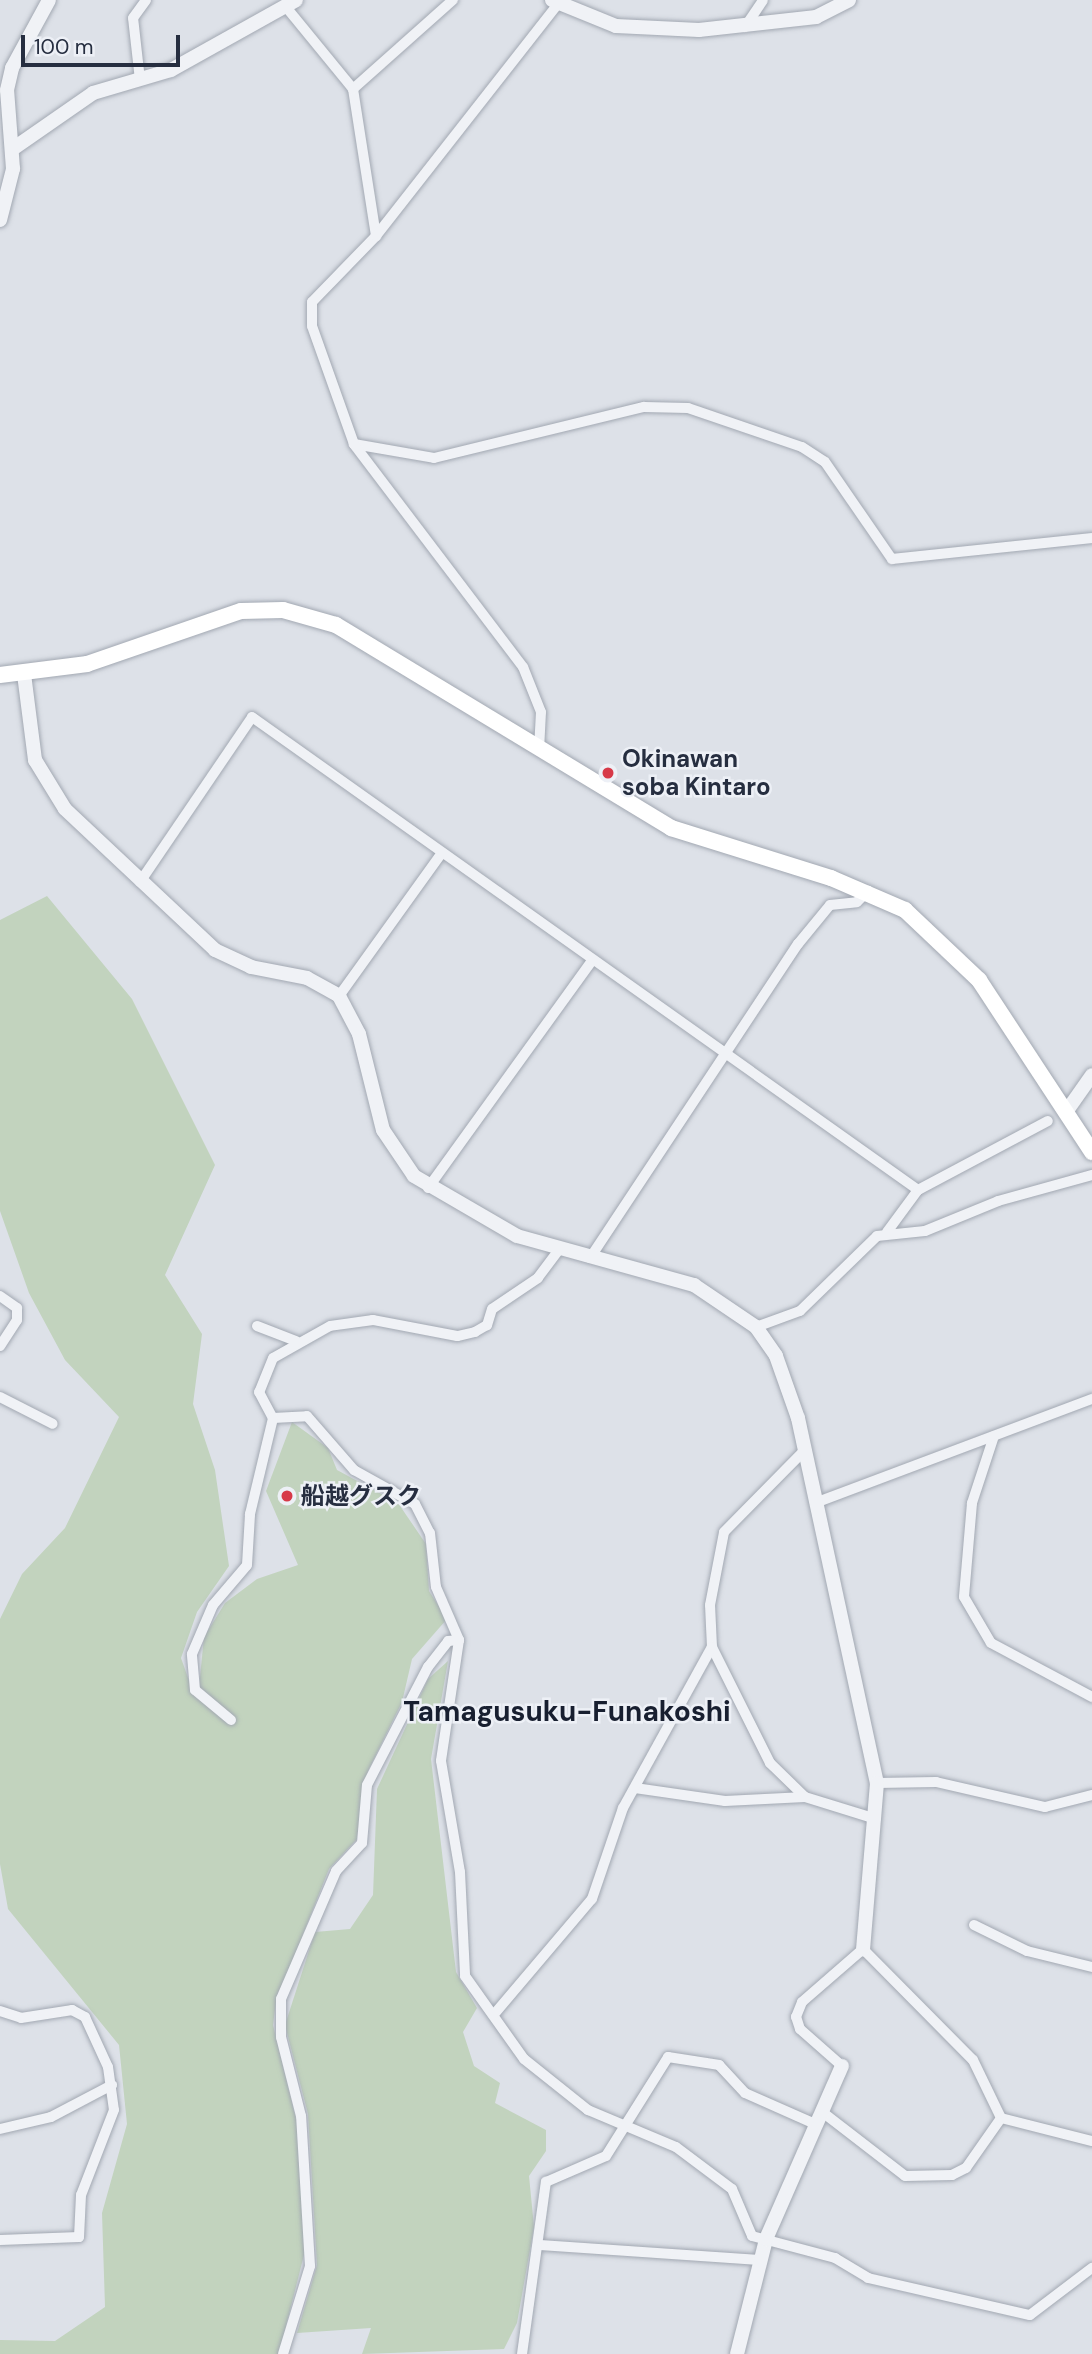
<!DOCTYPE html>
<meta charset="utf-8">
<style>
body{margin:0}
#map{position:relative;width:1092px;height:2354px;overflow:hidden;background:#dde1e8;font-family:"DM Sans","Noto Sans JP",sans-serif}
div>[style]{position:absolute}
.green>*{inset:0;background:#c2d3be}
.roads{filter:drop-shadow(0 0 2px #a2a8b2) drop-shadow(0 0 2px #a2a8b2)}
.minor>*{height:10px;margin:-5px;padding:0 5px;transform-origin:5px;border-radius:5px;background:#f0f2f6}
.tertiary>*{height:14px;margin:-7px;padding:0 7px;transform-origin:7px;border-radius:7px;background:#f0f2f6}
.secondary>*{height:16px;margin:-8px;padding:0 8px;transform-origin:8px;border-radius:8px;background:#fff}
.dots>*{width:19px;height:19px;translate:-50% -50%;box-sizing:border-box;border:4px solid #edf0f6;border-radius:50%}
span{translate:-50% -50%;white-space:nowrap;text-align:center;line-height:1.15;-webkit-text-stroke:5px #edf0f6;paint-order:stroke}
.poi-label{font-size:24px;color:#262e40;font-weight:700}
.left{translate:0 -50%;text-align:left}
.quarter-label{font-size:28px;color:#181f30;font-weight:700}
.scale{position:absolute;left:21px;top:35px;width:159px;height:32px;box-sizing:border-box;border:4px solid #262e40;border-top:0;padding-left:9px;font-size:21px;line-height:24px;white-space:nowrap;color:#262e40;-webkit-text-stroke:5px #edf0f6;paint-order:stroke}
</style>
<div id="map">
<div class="green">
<div style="clip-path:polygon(47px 896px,132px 999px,215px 1165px,165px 1275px,202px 1334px,193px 1404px,215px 1470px,229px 1566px,197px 1612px,181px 1658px,193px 1692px,199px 1687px,204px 1637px,225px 1603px,257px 1579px,298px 1565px,266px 1491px,292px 1422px,328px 1448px,337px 1470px,398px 1503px,426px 1544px,429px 1591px,447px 1619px,412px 1659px,402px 1702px,368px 1771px,357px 1839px,329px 1869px,276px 2002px,273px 2025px,297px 2123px,305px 2251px,279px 2354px,0 2354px,0 2340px,55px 2341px,105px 2307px,102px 2213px,127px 2124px,119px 2045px,8px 1909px,0 1864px,0 1619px,22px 1574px,65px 1528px,119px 1417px,65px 1360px,29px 1293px,0 1211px,0 920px)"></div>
<div style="clip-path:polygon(448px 1661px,431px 1759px,456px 1972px,477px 2008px,463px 2032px,474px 2066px,500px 2083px,495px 2103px,546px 2130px,546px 2151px,529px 2176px,534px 2227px,517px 2323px,504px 2349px,362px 2354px,371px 2328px,297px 2333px,317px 2265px,308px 2114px,285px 2025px,315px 1932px,350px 1929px,373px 1895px,377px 1789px,428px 1679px)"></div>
</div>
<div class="roads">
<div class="minor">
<div style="left:286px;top:7px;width:106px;rotate:50.7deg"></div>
<div style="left:353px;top:89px;width:149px;rotate:81.1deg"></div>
<div style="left:745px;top:27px;width:32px;rotate:-56deg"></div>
<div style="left:140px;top:80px;width:62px;rotate:-96.4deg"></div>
<div style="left:133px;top:18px;width:22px;rotate:-54deg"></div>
<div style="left:353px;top:89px;width:134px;rotate:-41.7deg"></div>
<div style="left:354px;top:444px;width:81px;rotate:9.9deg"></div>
<div style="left:434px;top:458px;width:216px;rotate:-13.7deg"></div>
<div style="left:644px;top:407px;width:44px;rotate:1.3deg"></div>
<div style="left:688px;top:408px;width:120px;rotate:18.9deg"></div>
<div style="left:802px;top:447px;width:27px;rotate:33deg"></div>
<div style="left:825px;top:462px;width:118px;rotate:55.4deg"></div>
<div style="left:892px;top:559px;width:201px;rotate:-6deg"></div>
<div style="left:539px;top:750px;width:38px;rotate:-87deg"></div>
<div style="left:541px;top:712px;width:48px;rotate:-111.8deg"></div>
<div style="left:523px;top:667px;width:280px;rotate:-127.2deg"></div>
<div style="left:354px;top:444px;width:125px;rotate:-109.6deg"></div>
<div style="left:312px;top:326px;width:24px;rotate:-90deg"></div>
<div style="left:312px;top:302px;width:92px;rotate:-45.9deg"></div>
<div style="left:376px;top:236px;width:300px;rotate:-51.9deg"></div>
<div style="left:140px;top:882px;width:199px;rotate:-55.8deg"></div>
<div style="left:252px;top:717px;width:817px;rotate:35.38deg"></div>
<div style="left:339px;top:996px;width:175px;rotate:-54.3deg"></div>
<div style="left:428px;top:1188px;width:279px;rotate:-54.2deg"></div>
<div style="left:887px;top:1232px;width:52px;rotate:-53.6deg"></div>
<div style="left:918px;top:1190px;width:147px;rotate:-28deg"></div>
<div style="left:558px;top:1251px;width:34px;rotate:127deg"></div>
<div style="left:538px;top:1278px;width:55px;rotate:146deg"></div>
<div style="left:492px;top:1309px;width:17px;rotate:107deg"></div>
<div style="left:487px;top:1325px;width:14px;rotate:150deg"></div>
<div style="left:475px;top:1332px;width:18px;rotate:167deg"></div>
<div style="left:457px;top:1336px;width:86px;rotate:-169.2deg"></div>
<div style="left:373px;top:1320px;width:43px;rotate:172.1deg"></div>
<div style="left:330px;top:1326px;width:65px;rotate:150.7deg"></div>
<div style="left:273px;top:1358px;width:37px;rotate:112deg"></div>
<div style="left:259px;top:1392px;width:30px;rotate:62deg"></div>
<div style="left:273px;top:1418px;width:34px;rotate:-3deg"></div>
<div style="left:307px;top:1416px;width:72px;rotate:49deg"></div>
<div style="left:354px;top:1470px;width:70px;rotate:29.1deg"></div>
<div style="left:415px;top:1504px;width:33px;rotate:63deg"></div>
<div style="left:430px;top:1533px;width:54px;rotate:83.7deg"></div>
<div style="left:436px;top:1587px;width:58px;rotate:66.5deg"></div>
<div style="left:459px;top:1640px;width:122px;rotate:98.5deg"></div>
<div style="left:441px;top:1761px;width:113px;rotate:80.3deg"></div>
<div style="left:460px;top:1872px;width:104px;rotate:87.2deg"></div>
<div style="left:465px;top:1976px;width:102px;rotate:54.6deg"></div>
<div style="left:524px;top:2059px;width:82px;rotate:38.6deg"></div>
<div style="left:588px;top:2110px;width:95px;rotate:22.8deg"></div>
<div style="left:676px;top:2147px;width:70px;rotate:36.9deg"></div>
<div style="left:732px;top:2189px;width:51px;rotate:66.9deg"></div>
<div style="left:752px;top:2236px;width:86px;rotate:14.8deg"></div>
<div style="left:835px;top:2258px;width:39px;rotate:31deg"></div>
<div style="left:868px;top:2278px;width:166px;rotate:12.9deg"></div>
<div style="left:1030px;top:2315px;width:78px;rotate:-37.2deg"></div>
<div style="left:590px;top:1258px;width:377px;rotate:-56.5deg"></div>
<div style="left:798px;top:944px;width:50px;rotate:-50.6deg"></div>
<div style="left:830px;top:905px;width:27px;rotate:-6deg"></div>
<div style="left:857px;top:902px;width:16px;rotate:-45deg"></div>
<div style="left:0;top:1296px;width:21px;rotate:35deg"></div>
<div style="left:17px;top:1308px;width:12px;rotate:90deg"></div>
<div style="left:17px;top:1320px;width:31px;rotate:123deg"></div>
<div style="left:257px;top:1326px;width:42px;rotate:21deg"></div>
<div style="left:756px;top:1327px;width:47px;rotate:-20deg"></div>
<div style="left:800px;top:1311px;width:107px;rotate:-44.2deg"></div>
<div style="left:877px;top:1236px;width:48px;rotate:-5.9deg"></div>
<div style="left:925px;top:1231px;width:79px;rotate:-22.3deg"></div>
<div style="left:998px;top:1201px;width:98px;rotate:-15.5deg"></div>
<div style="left:0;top:1397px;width:59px;rotate:27deg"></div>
<div style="left:994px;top:1436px;width:71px;rotate:108.2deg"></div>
<div style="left:972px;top:1503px;width:94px;rotate:94.9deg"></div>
<div style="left:964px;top:1597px;width:53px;rotate:59.6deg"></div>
<div style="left:991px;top:1643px;width:115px;rotate:28.1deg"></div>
<div style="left:815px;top:1503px;width:296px;rotate:-20.6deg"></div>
<div style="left:231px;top:1720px;width:47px;rotate:-140.2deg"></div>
<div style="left:195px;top:1690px;width:36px;rotate:-95deg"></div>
<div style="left:192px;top:1654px;width:53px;rotate:-66.8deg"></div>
<div style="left:213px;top:1605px;width:52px;rotate:-49.6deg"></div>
<div style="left:247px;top:1565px;width:51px;rotate:-86.6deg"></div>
<div style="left:250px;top:1514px;width:99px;rotate:-76.5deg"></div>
<div style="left:877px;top:1783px;width:59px;rotate:-1deg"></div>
<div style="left:936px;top:1782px;width:112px;rotate:12.9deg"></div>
<div style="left:1045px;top:1807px;width:49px;rotate:-14.3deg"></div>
<div style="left:635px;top:1788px;width:91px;rotate:8.2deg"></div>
<div style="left:725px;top:1801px;width:80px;rotate:-2.9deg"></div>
<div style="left:805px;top:1797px;width:74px;rotate:17.2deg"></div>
<div style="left:805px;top:1797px;width:49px;rotate:-135.8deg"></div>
<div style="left:770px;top:1763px;width:130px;rotate:-116.6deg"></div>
<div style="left:712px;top:1647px;width:42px;rotate:-92.7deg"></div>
<div style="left:710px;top:1605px;width:74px;rotate:-79.1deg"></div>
<div style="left:724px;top:1532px;width:115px;rotate:-45.4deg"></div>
<div style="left:974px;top:1925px;width:59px;rotate:26.1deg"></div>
<div style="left:1027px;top:1951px;width:67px;rotate:13.8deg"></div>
<div style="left:0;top:2011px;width:22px;rotate:18deg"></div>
<div style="left:21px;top:2018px;width:52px;rotate:-8.9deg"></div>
<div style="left:72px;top:2010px;width:15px;rotate:28deg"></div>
<div style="left:85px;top:2017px;width:55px;rotate:65.3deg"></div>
<div style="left:108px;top:2067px;width:43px;rotate:82.1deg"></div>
<div style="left:114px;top:2110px;width:91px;rotate:111.2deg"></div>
<div style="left:81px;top:2195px;width:42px;rotate:92.7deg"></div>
<div style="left:79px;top:2237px;width:79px;rotate:177.8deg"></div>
<div style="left:496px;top:2012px;width:148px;rotate:-49.7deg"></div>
<div style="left:592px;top:1899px;width:96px;rotate:-71.2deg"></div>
<div style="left:623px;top:1808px;width:184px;rotate:-61.1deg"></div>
<div style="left:842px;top:2066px;width:56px;rotate:-138.6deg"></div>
<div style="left:800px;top:2029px;width:13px;rotate:-108deg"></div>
<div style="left:796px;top:2017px;width:16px;rotate:-68deg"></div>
<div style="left:802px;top:2002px;width:81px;rotate:-41deg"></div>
<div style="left:863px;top:1949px;width:156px;rotate:45.3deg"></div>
<div style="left:973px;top:2060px;width:64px;rotate:64.2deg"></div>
<div style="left:821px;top:2111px;width:106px;rotate:37.7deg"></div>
<div style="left:905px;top:2176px;width:47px;rotate:-1.2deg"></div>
<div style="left:952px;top:2175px;width:16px;rotate:-27deg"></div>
<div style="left:966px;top:2168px;width:61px;rotate:-55deg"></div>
<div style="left:1001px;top:2118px;width:94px;rotate:14.2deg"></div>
<div style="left:0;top:2129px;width:52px;rotate:-13.2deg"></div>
<div style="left:51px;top:2117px;width:69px;rotate:-27.7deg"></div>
<div style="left:540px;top:2245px;width:220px;rotate:3.9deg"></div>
<div style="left:283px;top:2354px;width:92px;rotate:-72.9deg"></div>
<div style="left:310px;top:2266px;width:150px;rotate:-93.4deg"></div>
<div style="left:301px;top:2116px;width:81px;rotate:-104.2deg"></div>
<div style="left:281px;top:2037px;width:38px;rotate:-90deg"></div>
<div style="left:281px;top:1999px;width:139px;rotate:-66.7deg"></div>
<div style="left:336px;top:1871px;width:38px;rotate:-47deg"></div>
<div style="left:362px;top:1843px;width:58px;rotate:-85.1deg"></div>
<div style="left:367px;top:1785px;width:133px;rotate:-62.7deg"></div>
<div style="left:428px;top:1667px;width:33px;rotate:-52deg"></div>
<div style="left:448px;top:1641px;width:11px;rotate:-5deg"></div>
<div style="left:522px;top:2354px;width:174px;rotate:-82.1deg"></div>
<div style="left:546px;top:2182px;width:65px;rotate:-23.4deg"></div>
<div style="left:606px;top:2156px;width:117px;rotate:-57.9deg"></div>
<div style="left:668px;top:2057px;width:52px;rotate:8.9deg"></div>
<div style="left:719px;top:2065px;width:38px;rotate:47deg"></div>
<div style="left:745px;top:2093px;width:77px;rotate:23.9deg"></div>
</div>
<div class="tertiary">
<div style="left:552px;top:0;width:69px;rotate:22.1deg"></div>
<div style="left:616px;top:26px;width:83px;rotate:2.8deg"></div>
<div style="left:699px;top:30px;width:118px;rotate:-6.3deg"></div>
<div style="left:816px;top:17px;width:37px;rotate:-27deg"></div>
<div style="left:14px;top:148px;width:96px;rotate:-34.8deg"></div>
<div style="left:93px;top:93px;width:81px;rotate:-16.4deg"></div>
<div style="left:171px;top:70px;width:143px;rotate:-29.2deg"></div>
<div style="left:0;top:220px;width:53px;rotate:-75.7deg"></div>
<div style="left:13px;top:169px;width:79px;rotate:-94.3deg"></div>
<div style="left:7px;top:90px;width:23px;rotate:-77deg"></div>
<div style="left:12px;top:68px;width:77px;rotate:-61.4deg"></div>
<div style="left:24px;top:674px;width:87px;rotate:82.7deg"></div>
<div style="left:35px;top:760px;width:57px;rotate:58.5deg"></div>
<div style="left:65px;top:809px;width:206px;rotate:43.2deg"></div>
<div style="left:215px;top:950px;width:40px;rotate:25deg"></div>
<div style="left:251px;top:967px;width:57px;rotate:11.1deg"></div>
<div style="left:307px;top:978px;width:37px;rotate:29deg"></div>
<div style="left:339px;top:996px;width:43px;rotate:62.2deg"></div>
<div style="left:359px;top:1034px;width:99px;rotate:76deg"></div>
<div style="left:383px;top:1130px;width:55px;rotate:56deg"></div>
<div style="left:414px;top:1176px;width:119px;rotate:30.2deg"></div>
<div style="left:517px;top:1236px;width:184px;rotate:15.5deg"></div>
<div style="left:694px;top:1285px;width:75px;rotate:34.1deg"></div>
<div style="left:756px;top:1327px;width:35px;rotate:55deg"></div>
<div style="left:776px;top:1356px;width:66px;rotate:70.5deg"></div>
<div style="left:798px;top:1418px;width:373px;rotate:77.8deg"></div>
<div style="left:877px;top:1783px;width:167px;rotate:94.8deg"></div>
<div style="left:1066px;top:1112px;width:45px;rotate:-54.9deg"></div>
<div style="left:737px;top:2354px;width:119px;rotate:-75.8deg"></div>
<div style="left:766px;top:2239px;width:189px;rotate:-66.3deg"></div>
</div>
<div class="secondary">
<div style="left:0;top:675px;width:88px;rotate:-7.2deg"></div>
<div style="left:87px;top:664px;width:163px;rotate:-19deg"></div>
<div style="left:241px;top:611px;width:42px;rotate:-1.4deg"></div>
<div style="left:283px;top:610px;width:55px;rotate:15.8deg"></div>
<div style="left:336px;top:625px;width:392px;rotate:31.2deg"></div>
<div style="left:671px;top:828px;width:168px;rotate:17.4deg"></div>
<div style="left:831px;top:878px;width:81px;rotate:23.4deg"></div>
<div style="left:905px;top:910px;width:102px;rotate:43.4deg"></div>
<div style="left:979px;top:980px;width:206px;rotate:56.7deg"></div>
</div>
</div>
<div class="dots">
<div style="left:608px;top:773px;background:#d73948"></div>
<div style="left:287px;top:1496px;background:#d73948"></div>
</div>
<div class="poi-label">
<span class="left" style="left:622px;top:773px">Okinawan<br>soba Kintaro</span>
<span class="left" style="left:301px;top:1496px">船越グスク</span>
</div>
<div class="quarter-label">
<span style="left:567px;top:1712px">Tamagusuku-Funakoshi</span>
</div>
<div class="scale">100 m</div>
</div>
